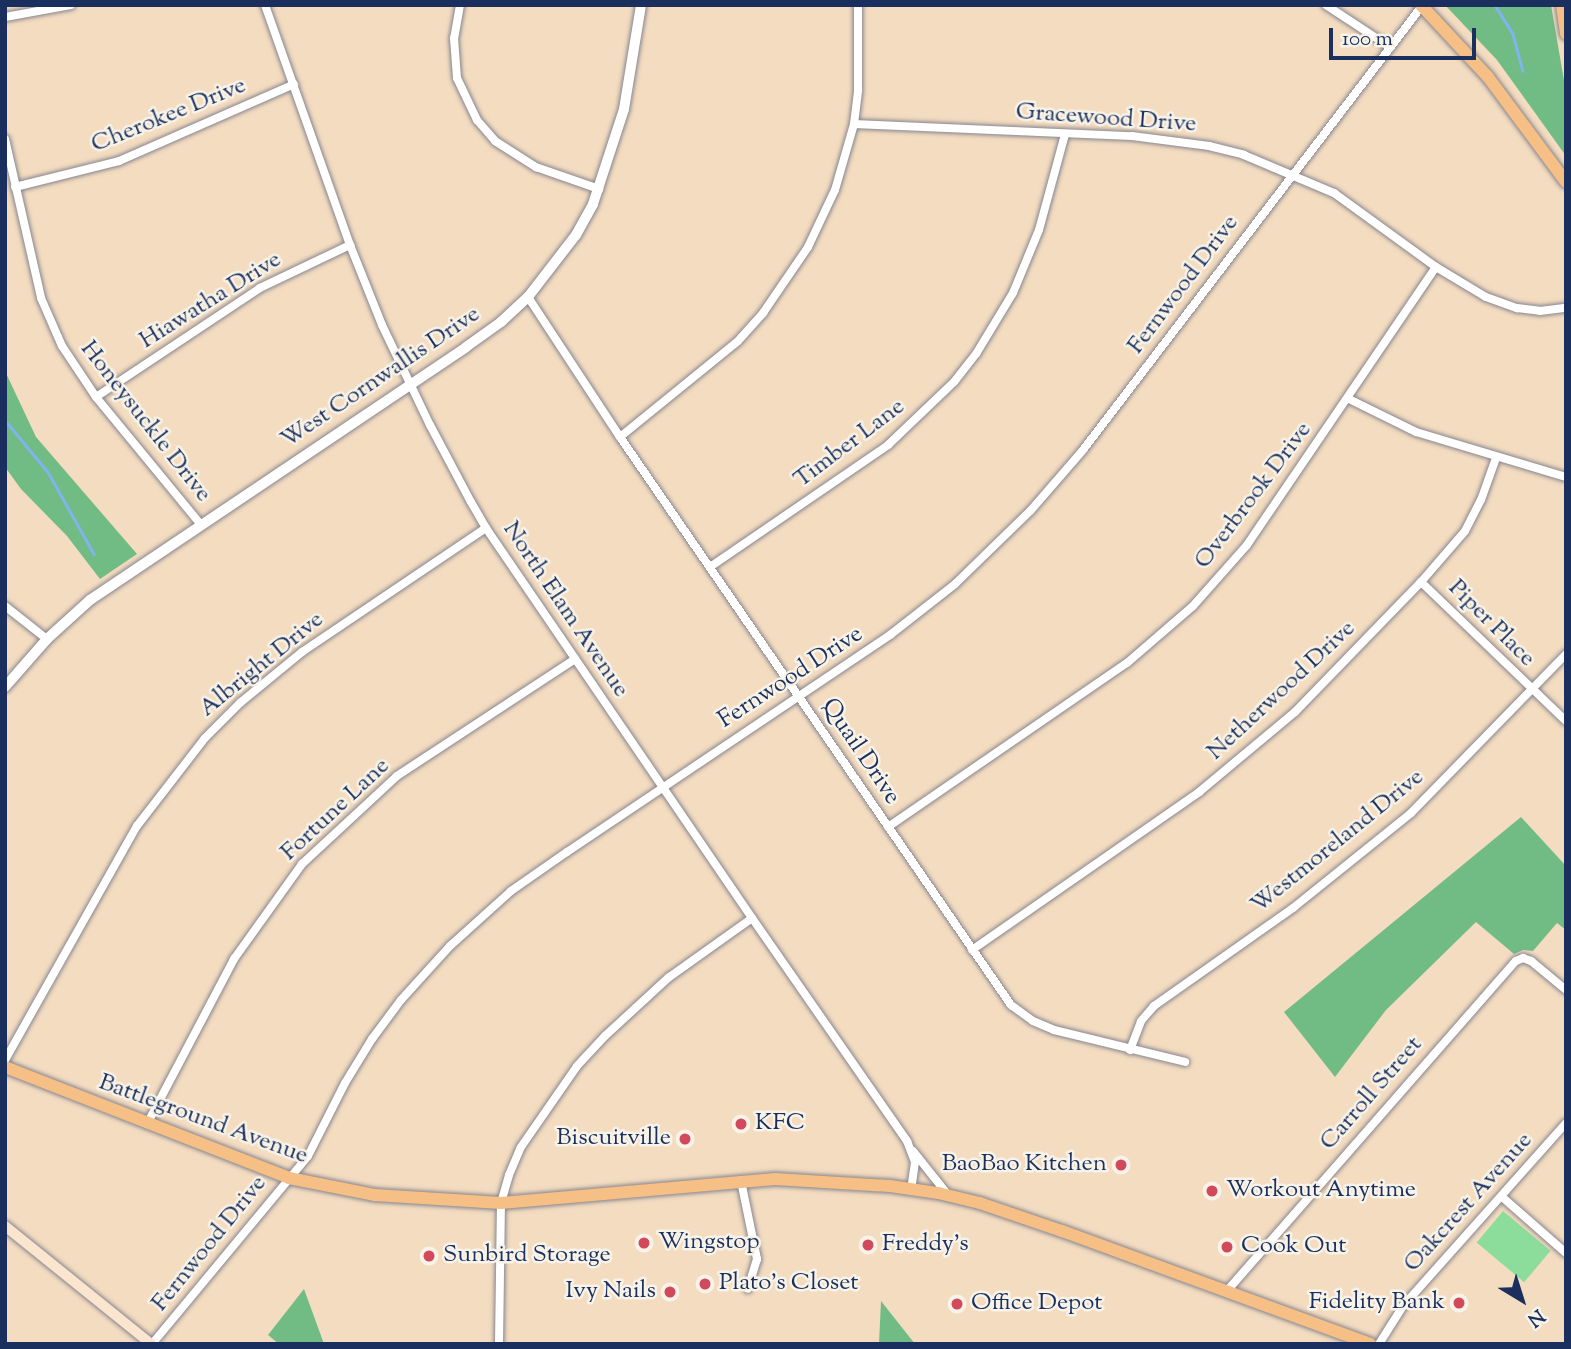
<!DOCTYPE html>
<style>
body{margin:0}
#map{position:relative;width:1571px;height:1349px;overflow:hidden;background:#f4dcc0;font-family:"Sorts Mill Goudy",serif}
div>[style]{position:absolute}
.green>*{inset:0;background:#8cdd9c;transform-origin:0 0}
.forest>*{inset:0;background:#71bc84}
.stream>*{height:2.5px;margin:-1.25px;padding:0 1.25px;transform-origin:1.25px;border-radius:1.25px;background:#80b4ee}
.roads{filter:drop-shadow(0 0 2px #88868f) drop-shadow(0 0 2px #88868f)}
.minor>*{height:8px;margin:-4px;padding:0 4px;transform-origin:4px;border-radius:4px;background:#fff}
.tertiary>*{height:10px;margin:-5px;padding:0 5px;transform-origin:5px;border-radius:5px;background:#fff}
.secondary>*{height:10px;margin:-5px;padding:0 5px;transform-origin:5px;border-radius:5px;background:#fbe5cf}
.primary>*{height:12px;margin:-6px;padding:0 6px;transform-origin:6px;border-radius:6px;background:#f5bf86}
.dots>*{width:19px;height:19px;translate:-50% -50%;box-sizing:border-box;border:4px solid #f7f3e8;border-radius:50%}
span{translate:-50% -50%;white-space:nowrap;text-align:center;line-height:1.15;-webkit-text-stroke:5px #f7f3e8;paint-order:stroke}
.street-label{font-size:24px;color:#1b2f5e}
.poi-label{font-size:24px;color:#1b2f5e}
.left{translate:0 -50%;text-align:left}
.right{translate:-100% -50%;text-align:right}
.frame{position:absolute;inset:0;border:7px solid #1b2f5e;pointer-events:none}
.north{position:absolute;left:1487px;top:1265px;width:70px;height:70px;-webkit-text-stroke:5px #f7f3e8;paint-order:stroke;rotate:142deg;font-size:19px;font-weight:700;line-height:28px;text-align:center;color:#1b2f5e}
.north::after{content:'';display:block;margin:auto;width:24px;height:32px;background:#1b2f5e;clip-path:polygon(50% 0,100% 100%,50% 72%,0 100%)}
.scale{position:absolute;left:1329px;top:28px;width:147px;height:32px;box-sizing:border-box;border:4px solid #1b2f5e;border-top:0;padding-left:9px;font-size:21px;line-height:24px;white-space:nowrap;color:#1b2f5e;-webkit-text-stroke:5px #f7f3e8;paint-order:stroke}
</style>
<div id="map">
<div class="green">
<div style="left:1503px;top:1211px;width:62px;height:41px;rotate:40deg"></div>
</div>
<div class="forest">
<div style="clip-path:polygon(1445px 5px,1551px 5px,1566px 92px,1566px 156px,1497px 60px)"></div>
<div style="clip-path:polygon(5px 371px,36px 437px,137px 554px,100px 579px,67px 536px,21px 489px,5px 467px)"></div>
<div style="clip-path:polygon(1521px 817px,1566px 866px,1566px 930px,1557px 923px,1533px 951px,1523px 950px,1514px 954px,1476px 922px,1386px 1010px,1335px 1077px,1284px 1012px)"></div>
<div style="clip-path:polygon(304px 1289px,324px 1344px,279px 1344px,268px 1335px)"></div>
<div style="clip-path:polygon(881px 1301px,915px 1344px,879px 1344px)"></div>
</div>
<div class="stream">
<div style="left:1495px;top:5px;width:34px;rotate:58deg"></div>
<div style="left:1513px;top:34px;width:38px;rotate:75deg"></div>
<div style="left:5px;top:420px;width:67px;rotate:50.4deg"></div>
<div style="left:48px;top:472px;width:94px;rotate:60.7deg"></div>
</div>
<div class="roads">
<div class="minor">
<div style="left:265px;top:5px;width:255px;rotate:70.5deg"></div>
<div style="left:350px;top:245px;width:86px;rotate:68.2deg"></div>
<div style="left:382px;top:325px;width:111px;rotate:64.4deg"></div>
<div style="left:430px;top:425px;width:87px;rotate:62deg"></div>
<div style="left:471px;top:502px;width:30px;rotate:60deg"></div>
<div style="left:486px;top:528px;width:472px;rotate:55.7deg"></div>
<div style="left:752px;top:918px;width:272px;rotate:55.2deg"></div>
<div style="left:907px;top:1141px;width:22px;rotate:69deg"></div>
<div style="left:915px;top:1162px;width:27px;rotate:98deg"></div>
<div style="left:460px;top:5px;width:34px;rotate:100deg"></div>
<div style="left:454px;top:38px;width:40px;rotate:85.7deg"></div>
<div style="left:457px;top:78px;width:47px;rotate:64.5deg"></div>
<div style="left:477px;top:120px;width:28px;rotate:49deg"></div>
<div style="left:495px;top:141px;width:49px;rotate:32.4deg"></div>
<div style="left:536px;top:167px;width:67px;rotate:19.2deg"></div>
<div style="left:1326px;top:5px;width:77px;rotate:33.3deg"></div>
<div style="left:5px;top:17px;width:67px;rotate:-10.3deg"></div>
<div style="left:854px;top:124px;width:278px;rotate:2.5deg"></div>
<div style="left:1132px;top:136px;width:78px;rotate:7.4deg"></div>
<div style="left:1209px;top:146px;width:36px;rotate:14deg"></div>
<div style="left:1244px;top:155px;width:98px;rotate:22.9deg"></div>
<div style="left:1334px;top:193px;width:126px;rotate:36deg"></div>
<div style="left:1436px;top:267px;width:58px;rotate:31deg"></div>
<div style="left:1486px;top:297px;width:33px;rotate:20deg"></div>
<div style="left:1517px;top:308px;width:23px;rotate:7deg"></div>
<div style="left:1540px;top:311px;width:26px;rotate:-7deg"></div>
<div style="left:5px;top:139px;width:163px;rotate:77.2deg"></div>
<div style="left:41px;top:298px;width:52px;rotate:66.4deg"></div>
<div style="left:62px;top:346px;width:61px;rotate:56.3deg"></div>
<div style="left:96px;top:397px;width:166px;rotate:50.6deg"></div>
<div style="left:15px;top:187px;width:107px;rotate:-14deg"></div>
<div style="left:119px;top:161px;width:191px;rotate:-23.7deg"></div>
<div style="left:528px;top:297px;width:168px;rotate:56.7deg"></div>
<div style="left:620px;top:437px;width:690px;rotate:55.46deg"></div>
<div style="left:1011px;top:1005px;width:27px;rotate:36deg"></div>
<div style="left:1033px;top:1021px;width:23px;rotate:23deg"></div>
<div style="left:1054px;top:1030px;width:135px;rotate:13.7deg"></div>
<div style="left:96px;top:397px;width:197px;rotate:-33.6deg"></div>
<div style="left:260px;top:288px;width:100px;rotate:-25.5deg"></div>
<div style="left:1349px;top:399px;width:75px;rotate:26.2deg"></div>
<div style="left:1416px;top:432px;width:157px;rotate:16.7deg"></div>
<div style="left:620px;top:437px;width:152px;rotate:-39.1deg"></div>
<div style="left:738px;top:341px;width:38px;rotate:-48deg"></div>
<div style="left:763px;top:313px;width:80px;rotate:-55.7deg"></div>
<div style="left:808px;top:247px;width:63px;rotate:-64.7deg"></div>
<div style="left:835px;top:190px;width:69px;rotate:-73.9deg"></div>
<div style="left:854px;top:124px;width:34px;rotate:-83deg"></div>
<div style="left:858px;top:90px;width:85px;rotate:-90deg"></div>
<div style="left:710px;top:567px;width:216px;rotate:-34.4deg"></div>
<div style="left:888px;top:445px;width:91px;rotate:-43.7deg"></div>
<div style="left:954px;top:382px;width:36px;rotate:-52deg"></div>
<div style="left:976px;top:354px;width:71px;rotate:-58.8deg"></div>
<div style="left:1013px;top:293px;width:68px;rotate:-67.6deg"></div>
<div style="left:1039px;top:230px;width:99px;rotate:-74.8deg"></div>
<div style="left:1421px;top:582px;width:201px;rotate:43.8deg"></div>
<div style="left:5px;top:606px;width:53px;rotate:38.2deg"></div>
<div style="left:888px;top:827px;width:290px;rotate:-34.5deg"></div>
<div style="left:1127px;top:663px;width:87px;rotate:-40.8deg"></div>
<div style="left:1193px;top:606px;width:81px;rotate:-48.5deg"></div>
<div style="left:1247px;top:545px;width:336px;rotate:-55.8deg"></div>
<div style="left:972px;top:950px;width:277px;rotate:-34.8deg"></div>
<div style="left:1199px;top:792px;width:125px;rotate:-39.8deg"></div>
<div style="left:1295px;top:712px;width:181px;rotate:-45.9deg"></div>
<div style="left:1421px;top:582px;width:67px;rotate:-49.2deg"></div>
<div style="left:1465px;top:531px;width:35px;rotate:-63deg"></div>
<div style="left:1481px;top:500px;width:45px;rotate:-70.3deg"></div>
<div style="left:1130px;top:1050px;width:31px;rotate:-69deg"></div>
<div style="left:1141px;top:1021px;width:20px;rotate:-49deg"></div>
<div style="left:1154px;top:1006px;width:170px;rotate:-35.2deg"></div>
<div style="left:1293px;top:908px;width:151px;rotate:-38.8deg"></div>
<div style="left:1411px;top:813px;width:222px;rotate:-45.7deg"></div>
<div style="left:5px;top:1060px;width:269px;rotate:-60.6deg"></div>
<div style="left:137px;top:826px;width:111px;rotate:-52.3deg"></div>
<div style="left:205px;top:738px;width:51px;rotate:-45deg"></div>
<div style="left:241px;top:702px;width:79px;rotate:-39.3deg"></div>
<div style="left:302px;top:652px;width:222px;rotate:-34deg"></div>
<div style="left:147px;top:1124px;width:187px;rotate:-62.2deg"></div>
<div style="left:234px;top:959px;width:117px;rotate:-54.4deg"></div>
<div style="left:302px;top:864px;width:129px;rotate:-42.8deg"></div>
<div style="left:397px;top:776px;width:213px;rotate:-33.3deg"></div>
<div style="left:913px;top:1151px;width:56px;rotate:51.5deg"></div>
<div style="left:741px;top:1181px;width:80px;rotate:78.4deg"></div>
<div style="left:757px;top:1259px;width:31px;rotate:107deg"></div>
<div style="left:1502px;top:1197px;width:85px;rotate:41.2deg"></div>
<div style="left:1226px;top:1292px;width:440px;rotate:-48.8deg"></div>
<div style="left:1516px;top:961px;width:8px;rotate:-23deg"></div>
<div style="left:1523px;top:958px;width:9px;rotate:21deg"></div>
<div style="left:1531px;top:961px;width:45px;rotate:39.6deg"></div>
<div style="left:152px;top:1344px;width:244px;rotate:-50.3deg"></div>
<div style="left:308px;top:1156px;width:82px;rotate:-63.1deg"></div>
<div style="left:345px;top:1083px;width:52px;rotate:-58.5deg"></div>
<div style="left:372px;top:1039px;width:49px;rotate:-53.4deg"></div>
<div style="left:401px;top:1000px;width:73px;rotate:-47.8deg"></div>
<div style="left:450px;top:946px;width:82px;rotate:-42deg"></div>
<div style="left:511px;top:891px;width:68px;rotate:-34.9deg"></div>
<div style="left:567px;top:852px;width:389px;rotate:-33.9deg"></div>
<div style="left:890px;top:635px;width:83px;rotate:-38.1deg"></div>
<div style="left:955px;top:584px;width:106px;rotate:-44.2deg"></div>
<div style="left:1031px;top:510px;width:79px;rotate:-49.1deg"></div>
<div style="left:1083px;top:450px;width:559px;rotate:-52.64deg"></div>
<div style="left:499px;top:1344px;width:141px;rotate:-89.2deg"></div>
<div style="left:501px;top:1203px;width:29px;rotate:-74deg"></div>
<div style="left:509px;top:1175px;width:30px;rotate:-67deg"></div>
<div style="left:521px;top:1147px;width:98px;rotate:-55.3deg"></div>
<div style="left:577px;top:1066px;width:41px;rotate:-47deg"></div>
<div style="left:605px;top:1036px;width:86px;rotate:-42.6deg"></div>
<div style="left:668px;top:978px;width:103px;rotate:-35.5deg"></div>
<div style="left:1379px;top:1344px;width:45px;rotate:-57.7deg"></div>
<div style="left:1403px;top:1306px;width:245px;rotate:-48.3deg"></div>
</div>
<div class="tertiary">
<div style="left:5px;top:687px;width:64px;rotate:-48.8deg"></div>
<div style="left:47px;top:639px;width:58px;rotate:-42.2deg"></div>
<div style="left:90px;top:600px;width:453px;rotate:-33.9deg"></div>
<div style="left:466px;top:347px;width:43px;rotate:-35.5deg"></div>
<div style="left:501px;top:322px;width:37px;rotate:-43deg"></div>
<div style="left:528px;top:297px;width:78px;rotate:-52.3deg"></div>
<div style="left:576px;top:235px;width:35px;rotate:-61deg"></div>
<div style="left:593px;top:204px;width:100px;rotate:-71.9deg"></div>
<div style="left:624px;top:109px;width:105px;rotate:-80.7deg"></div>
</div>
<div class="secondary">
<div style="left:5px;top:1226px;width:188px;rotate:38.9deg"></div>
</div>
<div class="primary">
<div style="left:1421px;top:5px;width:98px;rotate:47.1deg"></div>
<div style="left:1488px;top:77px;width:131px;rotate:53.4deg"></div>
<div style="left:1562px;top:5px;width:29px;rotate:82deg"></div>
<div style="left:5px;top:1067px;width:305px;rotate:21.3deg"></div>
<div style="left:289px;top:1178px;width:88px;rotate:11.2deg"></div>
<div style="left:375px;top:1195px;width:126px;rotate:3.6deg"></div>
<div style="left:501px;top:1203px;width:275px;rotate:-5deg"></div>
<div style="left:775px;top:1179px;width:115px;rotate:3.5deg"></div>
<div style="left:890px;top:1186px;width:49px;rotate:8.3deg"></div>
<div style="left:938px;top:1193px;width:43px;rotate:13.4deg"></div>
<div style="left:980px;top:1203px;width:87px;rotate:18.9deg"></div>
<div style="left:1062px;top:1231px;width:328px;rotate:20.1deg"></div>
</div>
</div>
<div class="dots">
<div style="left:741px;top:1124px;background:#d1495b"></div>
<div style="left:685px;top:1139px;background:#d1495b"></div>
<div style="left:1121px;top:1165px;background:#d1495b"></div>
<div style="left:1212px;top:1191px;background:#d1495b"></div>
<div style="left:644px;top:1243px;background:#d1495b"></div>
<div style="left:868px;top:1245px;background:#d1495b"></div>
<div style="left:1227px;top:1247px;background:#d1495b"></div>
<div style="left:429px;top:1256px;background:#d1495b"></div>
<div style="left:705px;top:1284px;background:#d1495b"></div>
<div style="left:670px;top:1292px;background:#d1495b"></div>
<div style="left:1459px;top:1303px;background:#d1495b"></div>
<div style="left:957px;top:1304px;background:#d1495b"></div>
</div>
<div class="street-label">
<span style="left:169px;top:116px;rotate:-22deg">Cherokee Drive</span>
<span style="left:1106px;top:119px;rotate:4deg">Gracewood Drive</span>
<span style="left:1184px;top:285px;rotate:-53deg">Fernwood Drive</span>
<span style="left:211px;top:301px;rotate:-32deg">Hiawatha Drive</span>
<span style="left:381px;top:378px;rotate:-34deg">West Cornwallis Drive</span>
<span style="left:145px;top:422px;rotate:52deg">Honeysuckle Drive</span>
<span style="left:850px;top:444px;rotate:-37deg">Timber Lane</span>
<span style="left:1254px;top:496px;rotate:-53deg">Overbrook Drive</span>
<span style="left:565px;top:610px;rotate:56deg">North Elam Avenue</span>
<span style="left:1491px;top:624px;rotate:45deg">Piper Place</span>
<span style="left:262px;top:665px;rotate:-39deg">Albright Drive</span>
<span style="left:791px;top:678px;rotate:-33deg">Fernwood Drive</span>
<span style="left:1282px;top:691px;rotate:-43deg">Netherwood Drive</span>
<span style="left:860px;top:752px;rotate:56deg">Quail Drive</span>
<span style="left:336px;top:810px;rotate:-43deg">Fortune Lane</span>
<span style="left:1338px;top:842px;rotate:-39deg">Westmoreland Drive</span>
<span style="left:1372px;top:1094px;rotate:-49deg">Carroll Street</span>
<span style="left:203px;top:1120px;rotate:20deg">Battleground Avenue</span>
<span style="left:1469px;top:1203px;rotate:-48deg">Oakcrest Avenue</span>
<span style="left:210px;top:1244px;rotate:-51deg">Fernwood Drive</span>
</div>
<div class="poi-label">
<span class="left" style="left:755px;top:1124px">KFC</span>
<span class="right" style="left:671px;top:1139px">Biscuitville</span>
<span class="right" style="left:1107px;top:1165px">BaoBao Kitchen</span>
<span class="left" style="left:1226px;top:1191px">Workout Anytime</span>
<span class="left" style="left:658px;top:1243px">Wingstop</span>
<span class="left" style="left:882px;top:1245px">Freddy's</span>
<span class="left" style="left:1241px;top:1247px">Cook Out</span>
<span class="left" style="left:443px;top:1256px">Sunbird Storage</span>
<span class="left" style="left:719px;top:1284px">Plato's Closet</span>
<span class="right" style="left:656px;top:1292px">Ivy Nails</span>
<span class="right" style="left:1445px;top:1303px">Fidelity Bank</span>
<span class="left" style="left:971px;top:1304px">Office Depot</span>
</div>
<div class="frame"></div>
<div class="north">N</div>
<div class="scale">100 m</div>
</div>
